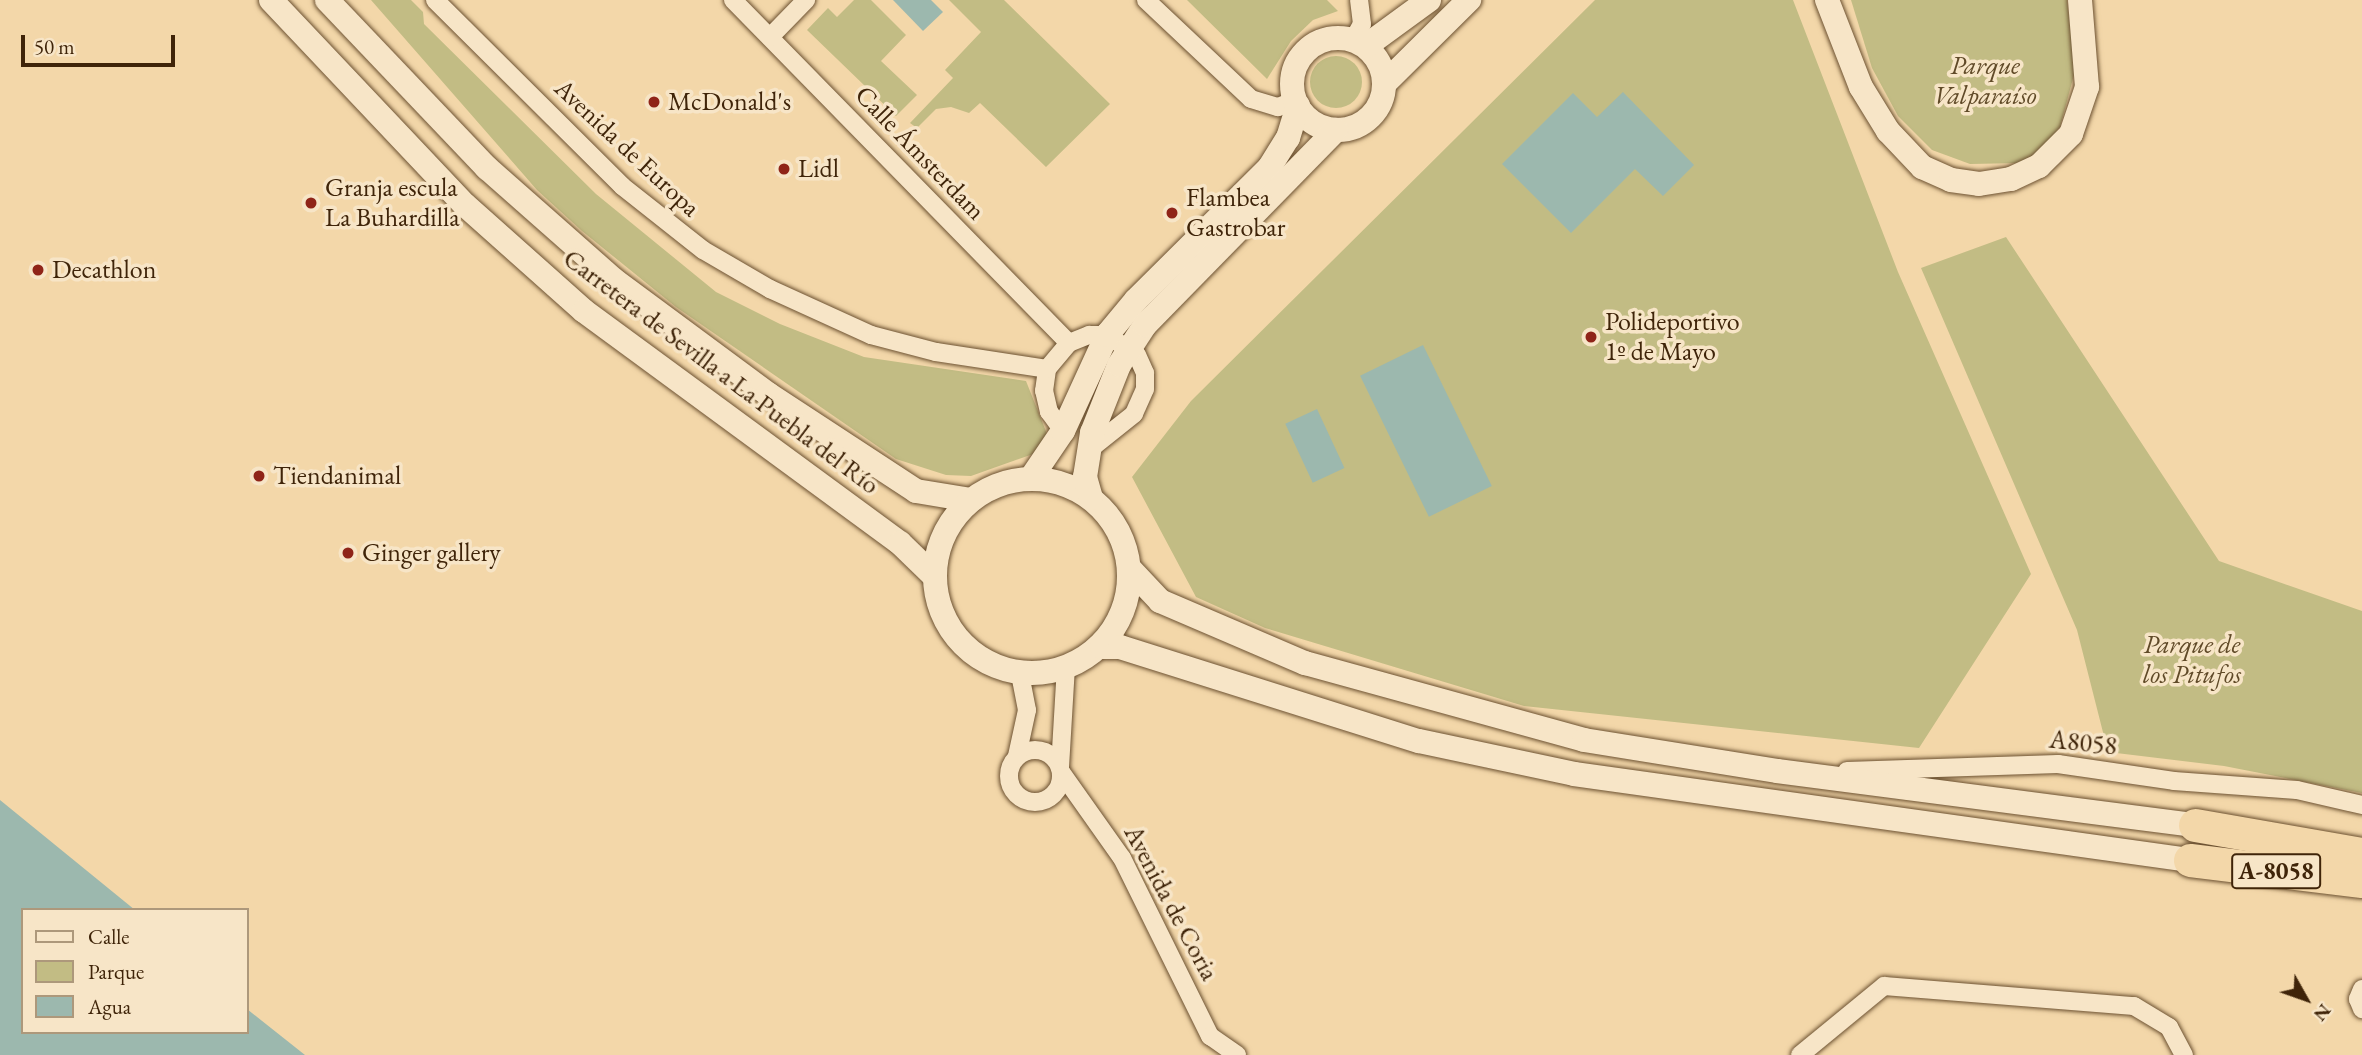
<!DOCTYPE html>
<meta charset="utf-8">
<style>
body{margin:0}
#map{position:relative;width:2362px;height:1055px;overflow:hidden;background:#f3d7a9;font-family:"EB Garamond",serif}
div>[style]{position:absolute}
.green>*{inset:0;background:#c2bc84}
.round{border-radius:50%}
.water>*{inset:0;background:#9cb8ae;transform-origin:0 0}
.roads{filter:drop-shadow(0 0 2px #6c5131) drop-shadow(0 0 2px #6c5131)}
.street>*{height:18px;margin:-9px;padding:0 9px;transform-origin:9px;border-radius:9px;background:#f7e5c7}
.street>.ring{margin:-9px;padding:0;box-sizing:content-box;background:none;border:18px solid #f7e5c7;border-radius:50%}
.secondary>*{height:24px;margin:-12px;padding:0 12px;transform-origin:12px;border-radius:12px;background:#f7e5c7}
.secondary>.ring{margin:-12px;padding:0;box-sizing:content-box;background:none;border:24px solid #f7e5c7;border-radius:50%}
.highway>*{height:33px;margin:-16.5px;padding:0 16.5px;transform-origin:16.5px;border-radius:16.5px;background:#f3d7a9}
.dots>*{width:19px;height:19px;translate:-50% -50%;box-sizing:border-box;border:4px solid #f7e5c7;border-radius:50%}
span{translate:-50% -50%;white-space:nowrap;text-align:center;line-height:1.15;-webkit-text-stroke:7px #f7e5c7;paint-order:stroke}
.shield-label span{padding:2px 5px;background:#f7e5c7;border:2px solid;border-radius:5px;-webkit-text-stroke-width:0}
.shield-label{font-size:24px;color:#3f2409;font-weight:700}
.park-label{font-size:26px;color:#604a28;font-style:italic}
.poi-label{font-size:26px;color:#3f2409}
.left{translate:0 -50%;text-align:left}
.street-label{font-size:26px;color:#3f2409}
.legend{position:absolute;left:21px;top:908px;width:228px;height:126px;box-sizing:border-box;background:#f7e5c7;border:2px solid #ad987b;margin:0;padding:9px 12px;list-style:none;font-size:21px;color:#3f2409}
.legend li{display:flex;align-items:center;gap:14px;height:35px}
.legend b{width:35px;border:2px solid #ad987b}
.north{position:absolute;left:2271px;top:964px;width:70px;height:70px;-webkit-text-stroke:5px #f7e5c7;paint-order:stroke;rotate:130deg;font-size:19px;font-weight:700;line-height:28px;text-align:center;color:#3f2409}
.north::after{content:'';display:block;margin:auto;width:24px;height:32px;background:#3f2409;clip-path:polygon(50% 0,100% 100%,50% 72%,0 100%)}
.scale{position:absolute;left:21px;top:35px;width:154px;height:32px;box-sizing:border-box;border:4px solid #3f2409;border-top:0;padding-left:9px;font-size:21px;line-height:24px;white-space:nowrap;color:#3f2409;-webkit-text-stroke:5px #f7e5c7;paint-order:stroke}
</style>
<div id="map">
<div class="green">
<div style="clip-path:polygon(371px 0,411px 0,423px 12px,424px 24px,596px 194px,716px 292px,780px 324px,864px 357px,1026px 381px,1047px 434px,1036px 453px,971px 476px,946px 475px,896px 459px,676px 307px,582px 231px,537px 190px)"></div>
<div style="clip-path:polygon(854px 0,871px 0,906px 35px,881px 61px,917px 95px,896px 116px,807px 30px,828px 8px,837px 17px)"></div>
<div style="clip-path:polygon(949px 0,1004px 0,1110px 104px,1046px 167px,980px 103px,969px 113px,951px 107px,936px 109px,917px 128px,910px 123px,953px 78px,945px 70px,981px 32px)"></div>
<div style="clip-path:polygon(1187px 0,1327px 0,1338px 11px,1313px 20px,1291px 41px,1267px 79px)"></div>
<div style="clip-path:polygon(1595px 0,1793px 0,1898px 272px,2031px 574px,1919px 748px,1524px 706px,1265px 628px,1196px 597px,1132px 477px,1191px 401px)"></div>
<div style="clip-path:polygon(1851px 0,2067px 0,2075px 71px,2060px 127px,2041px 150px,2021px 163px,1970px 164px,1932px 150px,1898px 116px,1872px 68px)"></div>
<div class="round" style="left:1310px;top:56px;width:52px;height:52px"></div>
<div style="clip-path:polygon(2006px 237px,2219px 561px,2362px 611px,2362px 793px,2224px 766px,2108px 752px,2077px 630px,1921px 268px)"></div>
</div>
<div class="water">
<div style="clip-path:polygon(893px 0,931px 0,943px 12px,923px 31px)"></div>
<div style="clip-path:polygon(1623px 92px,1694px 165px,1663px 196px,1635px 169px,1571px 233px,1502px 164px,1573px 93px,1597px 117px)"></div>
<div style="left:1423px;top:345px;width:157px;height:70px;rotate:64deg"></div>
<div style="left:1317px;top:409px;width:65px;height:35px;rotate:65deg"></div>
<div style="clip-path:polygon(0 800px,135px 910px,23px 910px,23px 1032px,247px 1032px,247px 1009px,305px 1055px,0 1055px)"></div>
</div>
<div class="roads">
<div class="street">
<div style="left:435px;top:0;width:264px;rotate:44.8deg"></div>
<div style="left:622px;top:186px;width:103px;rotate:38.3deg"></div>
<div style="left:703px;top:250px;width:78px;rotate:30.2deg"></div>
<div style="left:770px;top:289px;width:111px;rotate:24.5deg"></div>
<div style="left:871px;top:335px;width:67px;rotate:14.7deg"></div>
<div style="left:936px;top:352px;width:112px;rotate:8.7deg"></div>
<div style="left:733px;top:0;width:480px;rotate:45.6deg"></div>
<div style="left:1146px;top:0;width:144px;rotate:43.3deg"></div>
<div style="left:1251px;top:99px;width:28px;rotate:17deg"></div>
<div style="left:1278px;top:107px;width:18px;rotate:-22deg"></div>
<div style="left:770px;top:37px;width:52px;rotate:-45.8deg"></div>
<div style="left:1353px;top:40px;width:18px;rotate:-61deg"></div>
<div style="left:1362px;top:24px;width:24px;rotate:-97deg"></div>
<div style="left:1063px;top:431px;width:24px;rotate:-126deg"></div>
<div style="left:1049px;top:412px;width:22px;rotate:-103deg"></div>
<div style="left:1044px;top:391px;width:22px;rotate:-82deg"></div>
<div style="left:1047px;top:369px;width:34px;rotate:-50deg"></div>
<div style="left:1069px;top:343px;width:22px;rotate:-22deg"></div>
<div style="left:1089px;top:335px;width:18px"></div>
<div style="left:1107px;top:335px;width:36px;rotate:34deg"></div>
<div style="left:1137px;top:355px;width:20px;rotate:66deg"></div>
<div style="left:1145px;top:373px;width:16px;rotate:90deg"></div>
<div style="left:1145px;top:389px;width:27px;rotate:114deg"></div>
<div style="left:1134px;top:414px;width:56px;rotate:141.5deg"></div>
<div class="ring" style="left:1009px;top:750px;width:34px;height:34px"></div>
<div style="left:1017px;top:756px;width:47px;rotate:-77.7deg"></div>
<div style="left:1027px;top:710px;width:38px;rotate:-101deg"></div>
<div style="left:1060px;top:767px;width:100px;rotate:-86.6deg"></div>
<div style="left:1847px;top:771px;width:211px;rotate:-1.9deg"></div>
<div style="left:2058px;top:764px;width:117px;rotate:8.3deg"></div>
<div style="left:2174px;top:781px;width:123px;rotate:4.2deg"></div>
<div style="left:2297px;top:790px;width:67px;rotate:13deg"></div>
<div style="left:1061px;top:772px;width:105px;rotate:54.7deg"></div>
<div style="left:1122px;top:858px;width:199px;rotate:63.7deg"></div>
<div style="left:1210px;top:1036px;width:33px;rotate:35deg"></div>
<div style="left:2362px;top:989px;width:11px;rotate:112deg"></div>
<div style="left:2358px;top:999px;width:11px;rotate:68deg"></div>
<div style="left:1800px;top:1055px;width:109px;rotate:-39.4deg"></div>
<div style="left:1884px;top:986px;width:251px;rotate:4.6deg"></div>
<div style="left:2134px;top:1006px;width:41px;rotate:31deg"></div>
<div style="left:2169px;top:1027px;width:32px;rotate:62deg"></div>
</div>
<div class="secondary">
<div style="left:271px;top:0;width:282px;rotate:46.6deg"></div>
<div style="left:465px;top:205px;width:159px;rotate:41.7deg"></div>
<div style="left:584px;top:311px;width:392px;rotate:36.3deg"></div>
<div style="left:900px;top:543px;width:47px;rotate:44.1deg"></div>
<div style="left:327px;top:0;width:232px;rotate:46.4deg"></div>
<div style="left:487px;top:168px;width:169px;rotate:41.4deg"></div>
<div style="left:614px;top:280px;width:192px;rotate:36.5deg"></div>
<div style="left:768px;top:394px;width:177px;rotate:33.2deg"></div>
<div style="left:916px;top:491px;width:56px;rotate:9.3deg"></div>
<div style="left:1827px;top:0;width:93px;rotate:68.7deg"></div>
<div style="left:1861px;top:87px;width:52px;rotate:58.5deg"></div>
<div style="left:1888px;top:131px;width:50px;rotate:46.6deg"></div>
<div style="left:1922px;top:167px;width:32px;rotate:24deg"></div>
<div style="left:1951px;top:180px;width:28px;rotate:8deg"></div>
<div style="left:1979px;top:184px;width:32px;rotate:-9deg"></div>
<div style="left:2011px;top:179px;width:31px;rotate:-25deg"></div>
<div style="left:2039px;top:166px;width:45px;rotate:-45deg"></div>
<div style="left:2071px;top:134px;width:50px;rotate:-71.2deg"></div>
<div style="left:2087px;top:87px;width:87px;rotate:-94.6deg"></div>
<div class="ring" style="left:1292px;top:38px;width:68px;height:68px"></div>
<div style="left:1366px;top:46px;width:78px;rotate:-36.1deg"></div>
<div style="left:1384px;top:84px;width:120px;rotate:-44.7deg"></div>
<div style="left:1031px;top:478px;width:57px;rotate:-55.8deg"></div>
<div style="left:1063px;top:431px;width:106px;rotate:-65.4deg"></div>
<div style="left:1107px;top:335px;width:45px;rotate:-50.4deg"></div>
<div style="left:1136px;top:300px;width:187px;rotate:-44.8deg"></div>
<div style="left:1269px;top:168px;width:36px;rotate:-58deg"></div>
<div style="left:1288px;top:138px;width:34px;rotate:-73deg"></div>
<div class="ring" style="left:935px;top:479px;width:170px;height:170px"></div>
<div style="left:1091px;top:498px;width:22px;rotate:-106deg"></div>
<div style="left:1085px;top:477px;width:45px;rotate:-81deg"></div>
<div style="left:1092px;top:433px;width:73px;rotate:-68.3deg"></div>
<div style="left:1119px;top:365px;width:48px;rotate:-57deg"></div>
<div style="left:1145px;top:325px;width:273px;rotate:-45.6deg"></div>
<div style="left:1130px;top:569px;width:44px;rotate:46.8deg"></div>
<div style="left:1160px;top:601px;width:158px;rotate:23.2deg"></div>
<div style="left:1305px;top:663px;width:289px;rotate:15.4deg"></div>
<div style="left:1584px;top:740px;width:195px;rotate:9.1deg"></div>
<div style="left:1777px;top:771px;width:421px;rotate:7.4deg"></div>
<div style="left:1102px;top:647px;width:18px"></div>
<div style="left:1120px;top:647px;width:313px;rotate:17.5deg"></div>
<div style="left:1419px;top:741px;width:158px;rotate:12deg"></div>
<div style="left:1574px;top:774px;width:622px;rotate:7.95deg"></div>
</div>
<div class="highway">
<div style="left:2195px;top:825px;width:169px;rotate:9.9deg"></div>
<div style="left:2190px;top:860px;width:173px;rotate:7deg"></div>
</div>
</div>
<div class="dots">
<div style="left:654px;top:102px;background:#8f2418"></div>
<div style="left:784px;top:169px;background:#8f2418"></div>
<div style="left:311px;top:203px;background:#8f2418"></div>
<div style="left:1172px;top:213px;background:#8f2418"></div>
<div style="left:38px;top:270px;background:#8f2418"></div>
<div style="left:1591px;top:337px;background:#8f2418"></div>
<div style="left:259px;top:476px;background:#8f2418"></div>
<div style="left:348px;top:553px;background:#8f2418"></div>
</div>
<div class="shield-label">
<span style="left:2276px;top:871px">A-8058</span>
</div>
<div class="park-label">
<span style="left:1985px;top:81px">Parque<br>Valparaíso</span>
<span style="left:2192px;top:660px">Parque de<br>los Pitufos</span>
</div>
<div class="poi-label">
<span class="left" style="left:668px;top:102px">McDonald's</span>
<span class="left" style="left:798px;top:169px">Lidl</span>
<span class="left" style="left:325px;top:203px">Granja escula<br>La Buhardilla</span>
<span class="left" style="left:1186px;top:213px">Flambea<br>Gastrobar</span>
<span class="left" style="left:52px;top:270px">Decathlon</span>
<span class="left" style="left:1605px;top:337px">Polideportivo<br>1º de Mayo</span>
<span class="left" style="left:273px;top:476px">Tiendanimal</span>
<span class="left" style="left:362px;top:553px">Ginger gallery</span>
</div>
<div class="street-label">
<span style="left:627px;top:148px;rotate:43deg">Avenida de Europa</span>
<span style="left:920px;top:153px;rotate:46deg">Calle Ámsterdam</span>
<span style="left:721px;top:372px;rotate:37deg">Carretera de Sevilla a La Puebla del Río</span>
<span style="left:2083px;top:743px;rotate:6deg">A8058</span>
<span style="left:1171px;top:903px;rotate:62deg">Avenida de Coria</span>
</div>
<ul class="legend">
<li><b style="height:9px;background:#f7e5c7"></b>Calle</li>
<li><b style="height:19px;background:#c2bc84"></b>Parque</li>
<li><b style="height:19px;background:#9cb8ae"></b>Agua</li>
</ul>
<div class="north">N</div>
<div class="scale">50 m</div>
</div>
